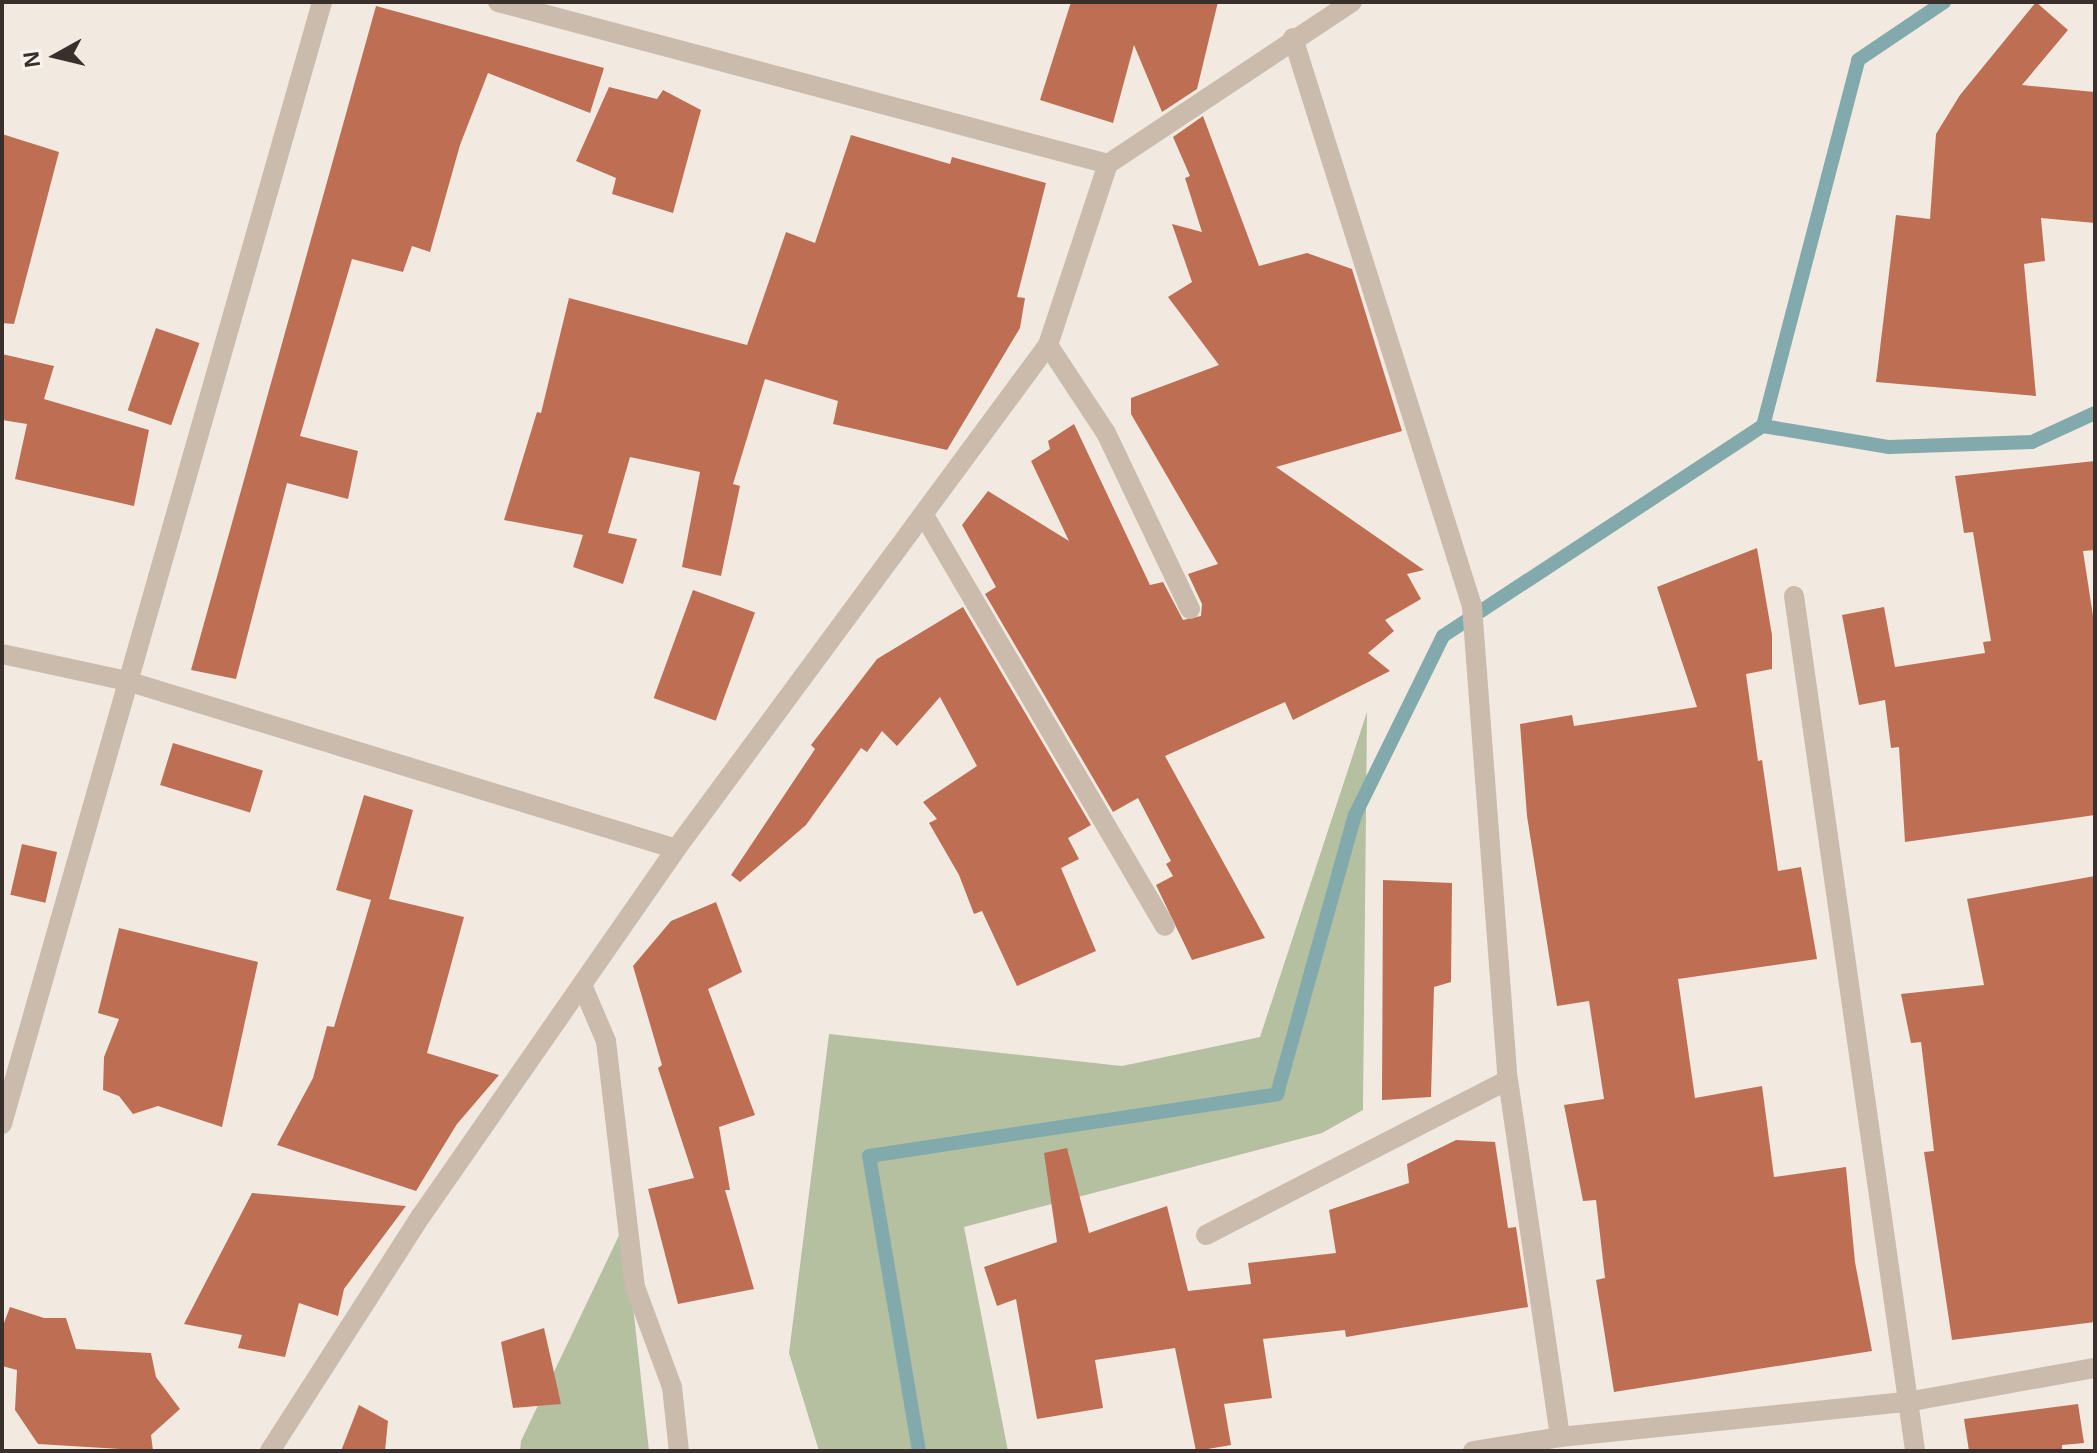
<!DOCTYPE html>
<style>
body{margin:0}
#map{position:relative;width:2097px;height:1453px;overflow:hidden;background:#f2eae1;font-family:Arial,sans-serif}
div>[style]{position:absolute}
.green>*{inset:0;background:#b5c0a1}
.stream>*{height:14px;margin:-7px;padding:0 7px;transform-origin:7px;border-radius:7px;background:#82aaad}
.building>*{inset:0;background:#be6f53;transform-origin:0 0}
.minor>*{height:20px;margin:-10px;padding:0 10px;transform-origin:10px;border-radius:10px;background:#cabbad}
span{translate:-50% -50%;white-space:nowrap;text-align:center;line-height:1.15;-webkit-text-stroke:6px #f9f4ed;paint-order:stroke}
.frame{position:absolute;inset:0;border:4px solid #39302b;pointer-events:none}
.north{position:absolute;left:16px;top:16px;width:80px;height:80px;-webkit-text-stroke:6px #f9f4ed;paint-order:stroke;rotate:262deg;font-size:22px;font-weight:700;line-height:32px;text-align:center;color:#39302b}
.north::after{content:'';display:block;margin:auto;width:28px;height:36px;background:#39302b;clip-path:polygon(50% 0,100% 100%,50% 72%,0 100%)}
</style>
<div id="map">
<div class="green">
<div style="clip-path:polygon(1367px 712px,1363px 1110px,1322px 1133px,964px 1227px,1008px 1451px,819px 1451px,789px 1353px,829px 1034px,1122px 1066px,1260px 1037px)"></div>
<div style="clip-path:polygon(624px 1225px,649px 1451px,520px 1451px,521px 1441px)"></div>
</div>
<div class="stream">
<div style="left:1763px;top:426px;width:128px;rotate:9.5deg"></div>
<div style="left:1889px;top:447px;width:143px;rotate:-2deg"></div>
<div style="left:2032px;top:442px;width:69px;rotate:-24.7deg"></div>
<div style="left:919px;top:1451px;width:299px;rotate:-99.6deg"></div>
<div style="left:869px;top:1156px;width:413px;rotate:-8.6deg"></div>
<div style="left:1277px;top:1094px;width:290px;rotate:-74.4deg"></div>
<div style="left:1355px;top:815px;width:199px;rotate:-63.8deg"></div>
<div style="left:1443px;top:636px;width:383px;rotate:-33.3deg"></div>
<div style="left:1763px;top:426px;width:378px;rotate:-75.4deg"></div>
<div style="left:1858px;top:60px;width:104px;rotate:-34deg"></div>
</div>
<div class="building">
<div style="clip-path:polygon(1071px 2px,1218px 2px,1197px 89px,1162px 112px,1134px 45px,1113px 123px,1040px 100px)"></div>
<div style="clip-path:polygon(2036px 2px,2068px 30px,2022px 85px,2095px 92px,2095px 223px,2041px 218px,2045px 261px,2024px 264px,2036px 396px,1876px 382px,1896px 215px,1930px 219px,1936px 134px,1960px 95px)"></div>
<div style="clip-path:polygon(376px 6px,604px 68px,590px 113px,488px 73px,460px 145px,430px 252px,412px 246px,403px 272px,352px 259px,300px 436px,358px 451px,348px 499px,287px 483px,236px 679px,191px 670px)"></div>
<div style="clip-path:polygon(609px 87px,657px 99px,663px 90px,701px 110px,673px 213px,612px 194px,616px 178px,576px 161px)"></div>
<div style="clip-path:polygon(1203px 116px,1259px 266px,1307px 253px,1352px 269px,1402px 431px,1276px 467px,1424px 570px,1407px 574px,1421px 599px,1385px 620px,1394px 631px,1368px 653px,1390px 671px,1293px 720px,1285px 702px,1165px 756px,1265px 938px,1192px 960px,1156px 885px,1173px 876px,1166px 864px,1171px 861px,1138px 798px,1113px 812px,985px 594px,996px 587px,962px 525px,988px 491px,1069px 541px,1031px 461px,1050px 449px,1048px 441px,1074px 424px,1150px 585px,1163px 582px,1183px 620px,1201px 616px,1202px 604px,1188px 574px,1218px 564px,1131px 414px,1131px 398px,1219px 365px,1168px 297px,1192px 282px,1172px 224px,1202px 232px,1185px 178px,1190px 176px,1173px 137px)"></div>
<div style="clip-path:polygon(2px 134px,59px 152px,14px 324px,2px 323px)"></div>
<div style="clip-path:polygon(851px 135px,950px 164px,952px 157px,1046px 183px,1017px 297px,1025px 298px,1020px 328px,947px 450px,833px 424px,838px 401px,765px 379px,733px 484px,740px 486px,721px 576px,682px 567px,700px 472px,630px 457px,608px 533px,637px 539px,623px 584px,573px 567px,583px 535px,504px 520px,537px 412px,541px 413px,569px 298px,747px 345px,786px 232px,815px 243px)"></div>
<div style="left:156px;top:328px;width:46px;height:87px;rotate:19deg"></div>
<div style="clip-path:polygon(2px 354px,54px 366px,44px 399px,149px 430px,134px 506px,15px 479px,27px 424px,2px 420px)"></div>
<div style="clip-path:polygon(2095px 461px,2095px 550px,2083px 551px,2095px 629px,2095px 815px,1905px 842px,1899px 747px,1891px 748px,1885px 700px,1859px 705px,1842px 615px,1884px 607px,1895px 667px,1985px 653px,1983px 642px,1991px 641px,1973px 532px,1964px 533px,1955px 476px)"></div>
<div style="clip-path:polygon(1757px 548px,1772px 635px,1772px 669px,1746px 674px,1758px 761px,1762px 760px,1778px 871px,1801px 867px,1817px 959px,1678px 979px,1695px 1098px,1762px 1086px,1774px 1177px,1846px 1167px,1855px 1262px,1872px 1351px,1614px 1392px,1596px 1280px,1605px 1278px,1596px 1200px,1583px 1201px,1564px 1105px,1604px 1099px,1589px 1001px,1557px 1006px,1527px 816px,1520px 724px,1572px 715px,1574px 726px,1697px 707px,1657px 587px)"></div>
<div style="left:693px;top:590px;width:66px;height:115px;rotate:20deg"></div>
<div style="clip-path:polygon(963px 607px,1091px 825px,1068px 838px,1079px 859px,1061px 868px,1096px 951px,1017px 986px,982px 911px,974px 914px,959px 875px,929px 823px,937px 819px,923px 802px,977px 766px,940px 697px,897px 746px,882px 731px,867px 752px,861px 748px,806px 825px,740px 882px,731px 875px,815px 749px,811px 745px,877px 659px)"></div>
<div style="left:173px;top:743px;width:94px;height:44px;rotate:17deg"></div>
<div style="clip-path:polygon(364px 795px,413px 810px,389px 899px,464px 917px,427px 1053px,499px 1075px,457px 1124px,416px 1191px,277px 1145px,313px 1078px,327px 1026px,334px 1027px,371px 900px,336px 890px)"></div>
<div style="left:22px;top:844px;width:36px;height:52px;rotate:13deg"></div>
<div style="clip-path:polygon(2095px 876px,2095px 1322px,1952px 1340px,1924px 1152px,1934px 1151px,1921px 1042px,1911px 1043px,1901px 994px,1984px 985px,1967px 899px)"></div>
<div style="clip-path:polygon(1383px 880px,1452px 883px,1451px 982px,1434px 987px,1431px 1097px,1382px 1100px)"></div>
<div style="clip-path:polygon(716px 902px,742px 972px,708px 989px,755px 1115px,719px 1127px,730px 1190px,725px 1190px,754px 1289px,678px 1304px,648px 1189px,694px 1178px,658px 1068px,662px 1065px,633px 966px,671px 921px)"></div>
<div style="clip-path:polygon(119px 928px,258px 962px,222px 1127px,158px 1106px,133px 1114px,119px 1096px,103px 1090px,104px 1057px,119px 1019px,98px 1013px)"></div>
<div style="clip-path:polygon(1456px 1140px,1495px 1142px,1508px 1228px,1516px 1227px,1528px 1307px,1346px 1337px,1345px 1330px,1263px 1339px,1272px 1398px,1224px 1404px,1231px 1445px,1196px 1451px,1175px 1348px,1095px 1360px,1103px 1408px,1037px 1419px,1016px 1299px,997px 1306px,984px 1267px,1057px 1242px,1044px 1153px,1067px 1148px,1089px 1233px,1167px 1206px,1188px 1291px,1251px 1284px,1248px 1263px,1336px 1253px,1329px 1210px,1409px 1183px,1407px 1164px)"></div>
<div style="clip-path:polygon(252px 1193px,406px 1206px,344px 1289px,338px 1316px,299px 1303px,285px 1357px,238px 1348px,242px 1335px,184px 1324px)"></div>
<div style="clip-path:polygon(10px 1307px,44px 1318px,66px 1318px,76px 1349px,151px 1353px,156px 1377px,180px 1409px,151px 1435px,153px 1451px,38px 1444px,15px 1410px,17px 1370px,2px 1366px,2px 1328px)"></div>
<div style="clip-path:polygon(544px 1328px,561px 1404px,513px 1408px,501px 1342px)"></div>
<div style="clip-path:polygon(2078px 1404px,2084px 1443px,2062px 1445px,2062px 1451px,1969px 1451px,1964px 1419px)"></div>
<div style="clip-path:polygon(359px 1405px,388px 1421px,385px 1451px,341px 1451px)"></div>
</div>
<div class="minor">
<div style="left:498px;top:2px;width:631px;rotate:14.87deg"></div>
<div style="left:1293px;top:38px;width:596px;rotate:72.51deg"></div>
<div style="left:1472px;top:606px;width:475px;rotate:85.7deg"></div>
<div style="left:1508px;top:1080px;width:361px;rotate:81.7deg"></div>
<div style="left:1048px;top:345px;width:105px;rotate:56.6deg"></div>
<div style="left:1106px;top:433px;width:195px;rotate:64.5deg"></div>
<div style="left:925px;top:517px;width:474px;rotate:59.6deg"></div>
<div style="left:1794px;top:596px;width:864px;rotate:81.94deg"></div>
<div style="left:2px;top:654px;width:128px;rotate:12.2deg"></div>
<div style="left:127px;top:681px;width:574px;rotate:17.01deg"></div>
<div style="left:582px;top:985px;width:61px;rotate:66.8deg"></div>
<div style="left:606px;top:1041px;width:248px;rotate:83.3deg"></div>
<div style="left:635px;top:1287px;width:107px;rotate:69.7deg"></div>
<div style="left:672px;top:1387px;width:64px;rotate:83.8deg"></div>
<div style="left:2px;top:1124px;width:1167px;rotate:-74.08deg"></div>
<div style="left:1206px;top:1235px;width:339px;rotate:-27.2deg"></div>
<div style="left:270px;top:1451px;width:279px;rotate:-57.3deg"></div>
<div style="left:421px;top:1216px;width:447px;rotate:-55.2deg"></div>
<div style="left:676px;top:849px;width:626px;rotate:-53.57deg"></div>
<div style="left:1048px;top:345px;width:191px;rotate:-71.7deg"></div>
<div style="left:1108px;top:164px;width:293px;rotate:-33.6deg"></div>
<div style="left:1473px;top:1451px;width:88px;rotate:-9.1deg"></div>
<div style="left:1560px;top:1437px;width:349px;rotate:-5.8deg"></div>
<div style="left:1907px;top:1402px;width:191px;rotate:-10.3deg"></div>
</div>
<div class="frame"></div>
<div class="north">N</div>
</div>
